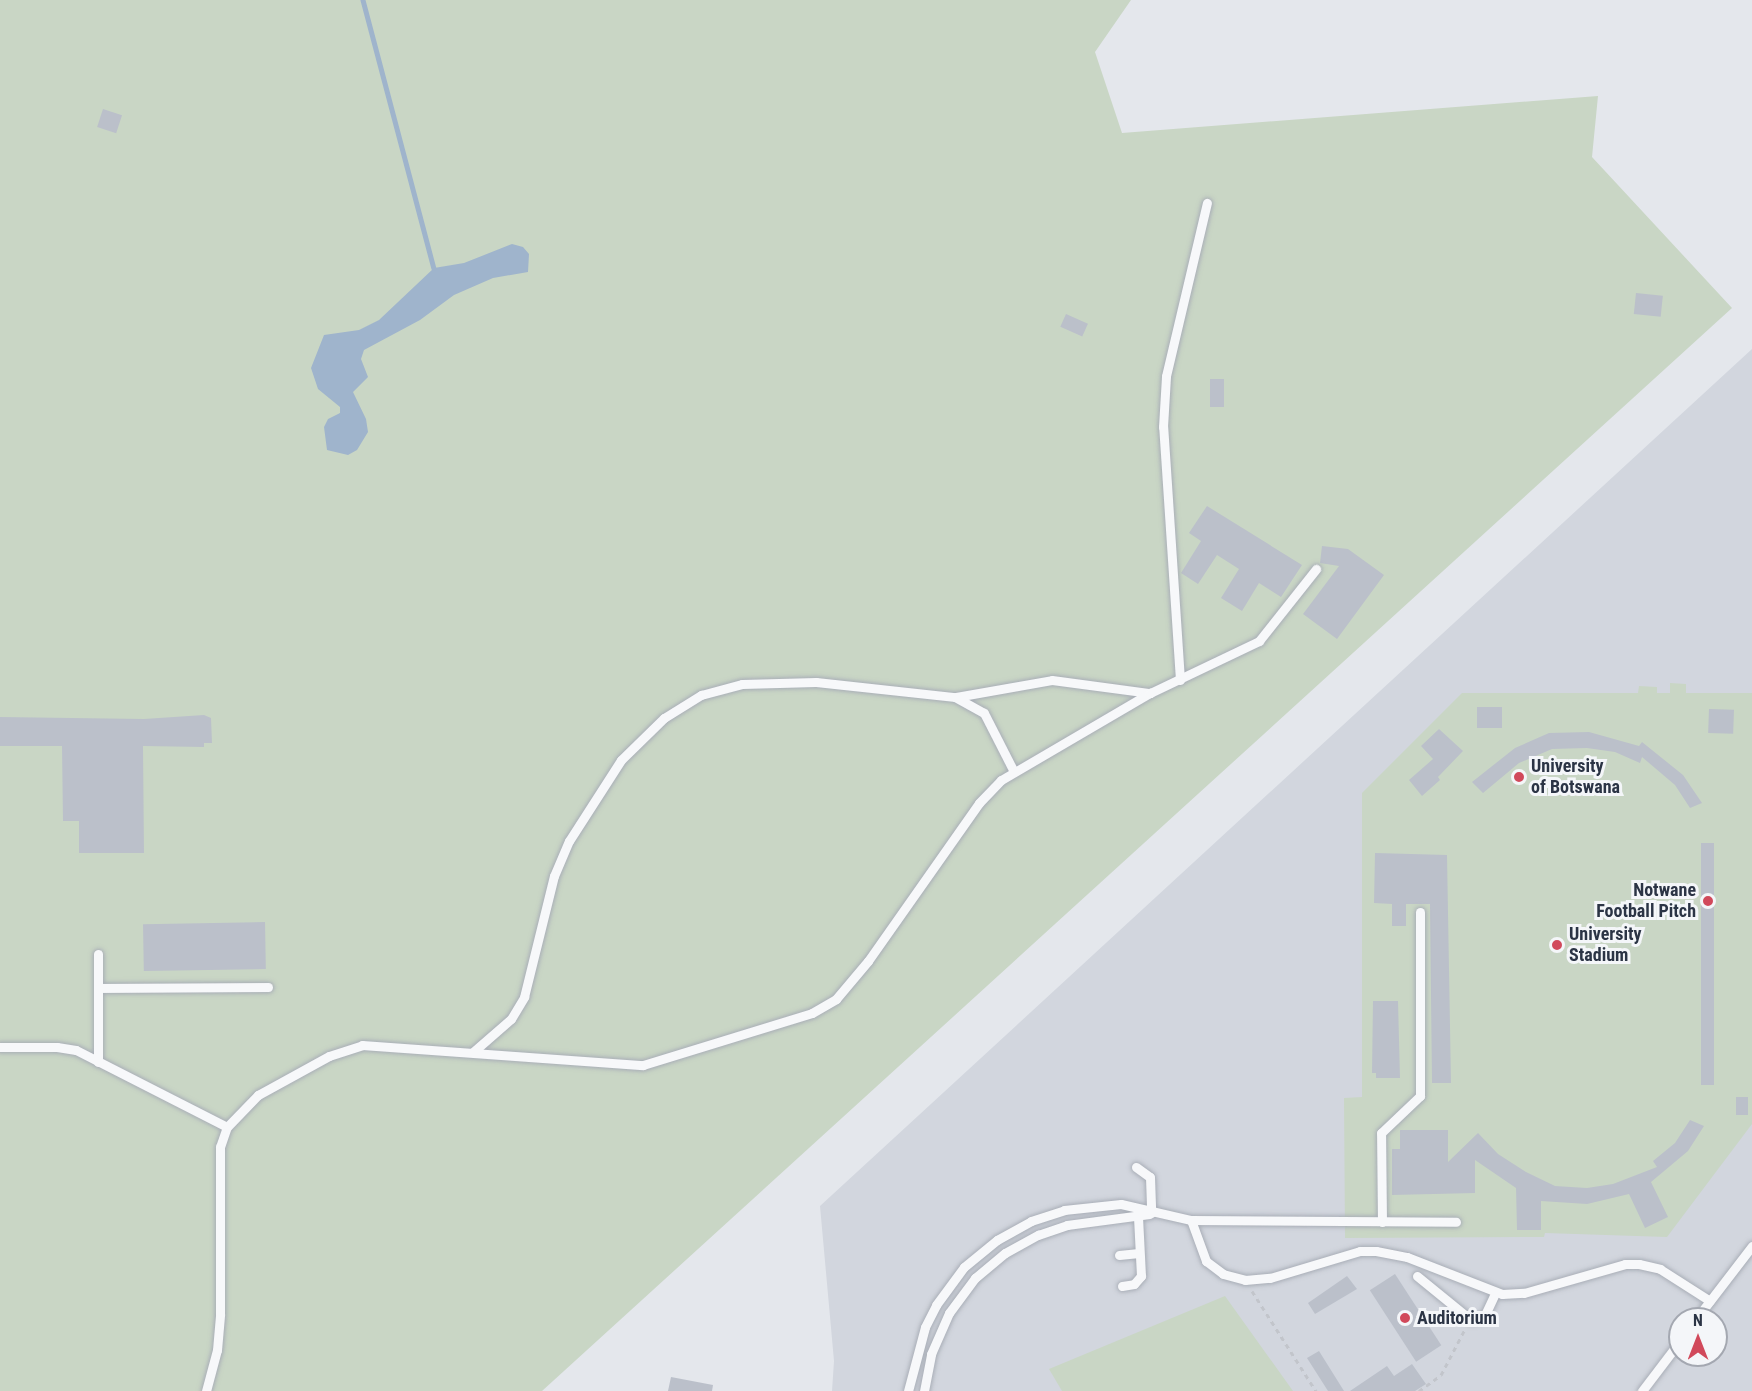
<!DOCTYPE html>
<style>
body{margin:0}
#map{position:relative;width:1752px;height:1391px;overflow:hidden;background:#e4e7ec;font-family:"Roboto Condensed",sans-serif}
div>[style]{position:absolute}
.built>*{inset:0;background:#d2d6de}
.green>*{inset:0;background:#c9d6c5}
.water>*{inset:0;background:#9fb4cc}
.stream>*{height:4.5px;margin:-2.25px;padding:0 2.25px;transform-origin:2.25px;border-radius:2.25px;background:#9fb4cc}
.building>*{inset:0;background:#bbc0ca;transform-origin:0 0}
.path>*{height:3px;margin-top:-1.5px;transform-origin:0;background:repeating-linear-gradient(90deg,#c2c5cb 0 4.5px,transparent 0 9px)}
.roads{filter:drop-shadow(0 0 2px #a9aeb7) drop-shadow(0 0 2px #a9aeb7)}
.service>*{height:9px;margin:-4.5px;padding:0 4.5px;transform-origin:4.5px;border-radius:4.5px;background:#f7f8fa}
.dots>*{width:16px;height:16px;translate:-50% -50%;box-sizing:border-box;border:3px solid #f4f6f9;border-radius:50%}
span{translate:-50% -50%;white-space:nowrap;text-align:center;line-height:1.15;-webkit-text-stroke:6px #f4f6f9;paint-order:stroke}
.poi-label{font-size:18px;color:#2b3445;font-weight:700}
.left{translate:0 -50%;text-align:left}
.right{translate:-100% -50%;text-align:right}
.north{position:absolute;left:1668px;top:1307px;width:60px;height:60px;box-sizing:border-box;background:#f4f6f9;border:2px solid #a4a8b1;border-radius:50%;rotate:0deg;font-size:16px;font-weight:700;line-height:24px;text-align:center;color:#2b3445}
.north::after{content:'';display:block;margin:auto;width:21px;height:27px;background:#d1495b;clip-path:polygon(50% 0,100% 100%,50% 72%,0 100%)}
</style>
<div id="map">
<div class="built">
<div style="clip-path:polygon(evenodd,1752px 349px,1752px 1391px,832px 1391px,834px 1361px,820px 1206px,1752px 349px,1680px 1319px,1716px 1319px,1716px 1355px,1680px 1355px,1680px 1319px)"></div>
</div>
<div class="green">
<div style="clip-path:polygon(0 0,1131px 0,1095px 52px,1122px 133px,1598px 96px,1592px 157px,1732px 308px,542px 1391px,0 1391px)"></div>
<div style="clip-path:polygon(1670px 683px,1686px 684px,1686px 693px,1752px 693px,1752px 1124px,1667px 1237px,1545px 1233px,1544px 1237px,1345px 1238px,1344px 1098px,1362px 1097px,1362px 793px,1462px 693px,1638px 693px,1639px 686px,1657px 687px,1657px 693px,1670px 693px)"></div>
<div style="clip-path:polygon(1225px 1296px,1293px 1391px,1062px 1391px,1049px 1369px)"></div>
</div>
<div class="water">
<div style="clip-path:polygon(512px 244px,523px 247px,529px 254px,528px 272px,493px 278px,454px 295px,420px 320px,364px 350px,361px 359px,368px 377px,353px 392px,366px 419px,368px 432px,357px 450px,348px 455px,327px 450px,324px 427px,328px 419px,340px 413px,340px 407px,318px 389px,311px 368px,324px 335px,359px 330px,379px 320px,434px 268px,464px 263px)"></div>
</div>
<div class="stream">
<div style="left:363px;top:0;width:277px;rotate:75.2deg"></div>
</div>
<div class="building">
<div style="left:103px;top:109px;width:20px;height:19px;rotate:18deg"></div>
<div style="left:1636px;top:293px;width:27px;height:21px;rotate:6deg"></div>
<div style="left:1066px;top:314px;width:24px;height:14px;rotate:24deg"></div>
<div style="left:1210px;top:379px;width:14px;height:28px"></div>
<div style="clip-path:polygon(1207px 506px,1302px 565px,1281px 597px,1259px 583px,1242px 611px,1221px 598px,1239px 569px,1217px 555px,1198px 584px,1181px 573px,1201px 541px,1189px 533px)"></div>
<div style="clip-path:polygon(1322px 546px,1348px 549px,1384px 575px,1337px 639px,1303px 614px,1339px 566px,1320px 563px)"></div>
<div style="left:1477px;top:707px;width:25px;height:21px"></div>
<div style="left:1709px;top:709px;width:25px;height:24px;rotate:2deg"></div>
<div style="clip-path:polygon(204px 715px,211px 718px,212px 743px,204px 743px,204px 747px,143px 746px,144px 853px,79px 853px,79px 821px,63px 821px,62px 746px,0 746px,0 717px,144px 719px)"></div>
<div style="clip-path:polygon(1439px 729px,1463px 751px,1438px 777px,1440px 780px,1422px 796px,1409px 780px,1433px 759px,1421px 746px)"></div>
<div style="clip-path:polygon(1589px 732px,1639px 746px,1642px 742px,1683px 775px,1702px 803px,1690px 808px,1675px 785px,1642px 757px,1640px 763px,1615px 752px,1587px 748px,1552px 749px,1519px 763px,1483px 793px,1472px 782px,1515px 748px,1549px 733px)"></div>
<div style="left:1701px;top:843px;width:13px;height:242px"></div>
<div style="clip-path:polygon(1375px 853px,1447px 855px,1451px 1083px,1432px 1083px,1430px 904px,1406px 904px,1406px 926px,1392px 926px,1392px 904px,1374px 903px)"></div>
<div style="left:265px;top:922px;width:47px;height:122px;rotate:89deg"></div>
<div style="clip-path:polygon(1373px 1001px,1398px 1001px,1400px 1078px,1376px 1078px,1376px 1073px,1372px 1073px)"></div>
<div style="left:1736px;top:1097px;width:12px;height:18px"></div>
<div style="clip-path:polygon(1690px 1120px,1704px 1126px,1688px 1151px,1651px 1182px,1668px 1217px,1645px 1228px,1629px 1194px,1587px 1204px,1541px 1201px,1541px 1230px,1517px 1230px,1516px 1188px,1475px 1160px,1475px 1193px,1392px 1195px,1392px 1149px,1400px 1149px,1400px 1130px,1448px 1130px,1448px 1162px,1478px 1133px,1498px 1154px,1526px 1172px,1555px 1186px,1587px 1188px,1613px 1184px,1657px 1167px,1653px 1161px,1675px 1143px)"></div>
<div style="left:1395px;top:1274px;width:85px;height:30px;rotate:57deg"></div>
<div style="clip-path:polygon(1347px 1276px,1357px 1289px,1315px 1314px,1308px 1303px)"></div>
<div style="clip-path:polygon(1319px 1351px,1344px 1391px,1328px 1391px,1307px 1358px)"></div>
<div style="clip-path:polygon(1412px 1364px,1426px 1384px,1415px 1391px,1350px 1391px,1387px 1366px,1394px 1376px)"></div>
<div style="clip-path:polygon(671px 1377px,713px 1385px,712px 1391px,668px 1391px)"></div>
</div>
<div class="path">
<div style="left:1252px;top:1291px;width:119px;rotate:57.4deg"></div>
<div style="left:1419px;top:1391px;width:27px;rotate:-36deg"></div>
<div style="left:1441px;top:1375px;width:52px;rotate:-62.4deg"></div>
</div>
<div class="roads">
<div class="service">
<div style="left:1180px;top:680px;width:254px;rotate:-93.8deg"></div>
<div style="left:1163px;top:427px;width:51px;rotate:-86.6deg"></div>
<div style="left:1166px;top:376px;width:178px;rotate:-76.7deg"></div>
<div style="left:956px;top:697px;width:97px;rotate:-10deg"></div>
<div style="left:1052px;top:680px;width:99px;rotate:7.6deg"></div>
<div style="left:98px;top:954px;width:108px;rotate:90deg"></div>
<div style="left:98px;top:988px;width:170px;rotate:-0.3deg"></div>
<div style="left:0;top:1047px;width:57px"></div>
<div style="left:57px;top:1047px;width:19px;rotate:9deg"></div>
<div style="left:76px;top:1050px;width:169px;rotate:27deg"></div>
<div style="left:473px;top:1052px;width:50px;rotate:-41deg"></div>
<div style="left:511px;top:1019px;width:26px;rotate:-59deg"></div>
<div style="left:524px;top:997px;width:125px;rotate:-76.1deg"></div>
<div style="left:554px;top:876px;width:38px;rotate:-67deg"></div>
<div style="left:569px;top:841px;width:96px;rotate:-57.3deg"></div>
<div style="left:621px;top:760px;width:60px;rotate:-44.3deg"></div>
<div style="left:664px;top:718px;width:44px;rotate:-31.9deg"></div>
<div style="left:701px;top:695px;width:42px;rotate:-15deg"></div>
<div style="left:742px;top:684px;width:74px;rotate:-1.5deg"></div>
<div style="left:816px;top:682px;width:140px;rotate:6.2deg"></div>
<div style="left:955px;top:697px;width:33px;rotate:29deg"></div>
<div style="left:984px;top:713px;width:66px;rotate:63deg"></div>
<div style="left:1136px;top:1167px;width:17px;rotate:36deg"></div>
<div style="left:1150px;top:1177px;width:36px;rotate:88deg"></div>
<div style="left:1191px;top:1220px;width:44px;rotate:69.9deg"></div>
<div style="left:1206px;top:1261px;width:21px;rotate:37deg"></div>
<div style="left:1223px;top:1274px;width:23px;rotate:15deg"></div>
<div style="left:1245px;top:1280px;width:25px;rotate:-5deg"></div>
<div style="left:1270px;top:1278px;width:94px;rotate:-16.7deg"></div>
<div style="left:1360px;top:1251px;width:16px"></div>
<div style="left:1376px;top:1251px;width:32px;rotate:11deg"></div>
<div style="left:1407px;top:1257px;width:102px;rotate:21.3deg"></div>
<div style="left:1502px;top:1294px;width:22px;rotate:-3deg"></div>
<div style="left:1524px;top:1293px;width:105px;rotate:-16deg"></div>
<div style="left:1625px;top:1264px;width:14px"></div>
<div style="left:1639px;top:1264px;width:22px;rotate:13deg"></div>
<div style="left:1660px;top:1269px;width:59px;rotate:32.6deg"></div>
<div style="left:1382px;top:1222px;width:89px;rotate:-90.6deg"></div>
<div style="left:1381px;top:1133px;width:54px;rotate:-43.5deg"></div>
<div style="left:1420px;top:1096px;width:184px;rotate:-90deg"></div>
<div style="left:1119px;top:1255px;width:20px;rotate:-6deg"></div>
<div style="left:1417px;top:1276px;width:68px;rotate:39.1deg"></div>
<div style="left:1470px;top:1319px;width:14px;rotate:-8deg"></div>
<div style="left:1484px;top:1317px;width:26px;rotate:-65deg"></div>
<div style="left:1122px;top:1286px;width:12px;rotate:-9deg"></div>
<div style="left:1134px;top:1284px;width:11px;rotate:-49deg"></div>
<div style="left:1141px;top:1276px;width:60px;rotate:-92.9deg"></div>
<div style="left:1696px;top:1319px;width:92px;rotate:-52.5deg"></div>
<div style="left:206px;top:1391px;width:42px;rotate:-75deg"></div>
<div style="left:217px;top:1350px;width:36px;rotate:-85deg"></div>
<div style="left:220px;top:1314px;width:167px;rotate:-90deg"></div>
<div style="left:220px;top:1147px;width:21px;rotate:-71deg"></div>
<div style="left:227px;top:1127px;width:45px;rotate:-45.9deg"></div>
<div style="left:258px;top:1095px;width:81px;rotate:-28.8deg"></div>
<div style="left:329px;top:1056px;width:35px;rotate:-18deg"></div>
<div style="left:362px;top:1045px;width:282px;rotate:4.1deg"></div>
<div style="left:643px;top:1065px;width:177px;rotate:-17.1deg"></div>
<div style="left:812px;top:1013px;width:28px;rotate:-30deg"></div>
<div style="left:836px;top:999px;width:50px;rotate:-49.9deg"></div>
<div style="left:868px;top:961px;width:193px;rotate:-54.9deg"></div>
<div style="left:979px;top:803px;width:32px;rotate:-46deg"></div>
<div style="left:1001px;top:780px;width:173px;rotate:-30.3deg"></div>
<div style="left:1150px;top:693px;width:121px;rotate:-25.5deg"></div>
<div style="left:1259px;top:641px;width:92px;rotate:-51.6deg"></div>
<div style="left:908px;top:1391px;width:66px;rotate:-75.1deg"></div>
<div style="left:925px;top:1327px;width:25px;rotate:-63deg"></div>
<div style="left:936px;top:1305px;width:47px;rotate:-53.6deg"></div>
<div style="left:964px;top:1267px;width:43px;rotate:-39.3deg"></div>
<div style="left:997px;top:1240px;width:39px;rotate:-29deg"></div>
<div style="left:1031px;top:1221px;width:35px;rotate:-18deg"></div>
<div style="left:1064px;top:1210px;width:57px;rotate:-6deg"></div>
<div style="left:1121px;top:1204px;width:72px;rotate:12.9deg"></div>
<div style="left:1191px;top:1220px;width:265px;rotate:0.4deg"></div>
<div style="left:924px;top:1391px;width:38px;rotate:-79deg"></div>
<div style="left:931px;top:1354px;width:45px;rotate:-66.3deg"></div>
<div style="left:949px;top:1313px;width:44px;rotate:-53.4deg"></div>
<div style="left:975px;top:1278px;width:39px;rotate:-40deg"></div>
<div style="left:1005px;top:1253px;width:38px;rotate:-29deg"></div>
<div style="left:1038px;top:1235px;width:31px;rotate:-19deg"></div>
<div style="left:1067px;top:1225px;width:83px;rotate:-7.6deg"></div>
<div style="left:1642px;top:1391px;width:63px;rotate:-52.8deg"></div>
</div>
</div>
<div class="dots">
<div style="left:1519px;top:777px;background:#d1495b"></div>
<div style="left:1708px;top:901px;background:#d1495b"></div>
<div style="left:1557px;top:945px;background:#d1495b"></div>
<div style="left:1405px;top:1318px;background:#d1495b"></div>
</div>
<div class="poi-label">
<span class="left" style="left:1531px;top:777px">University<br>of Botswana</span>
<span class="right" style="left:1696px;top:901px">Notwane<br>Football Pitch</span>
<span class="left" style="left:1569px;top:945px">University<br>Stadium</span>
<span class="left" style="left:1417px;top:1318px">Auditorium</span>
</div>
<div class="north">N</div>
</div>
